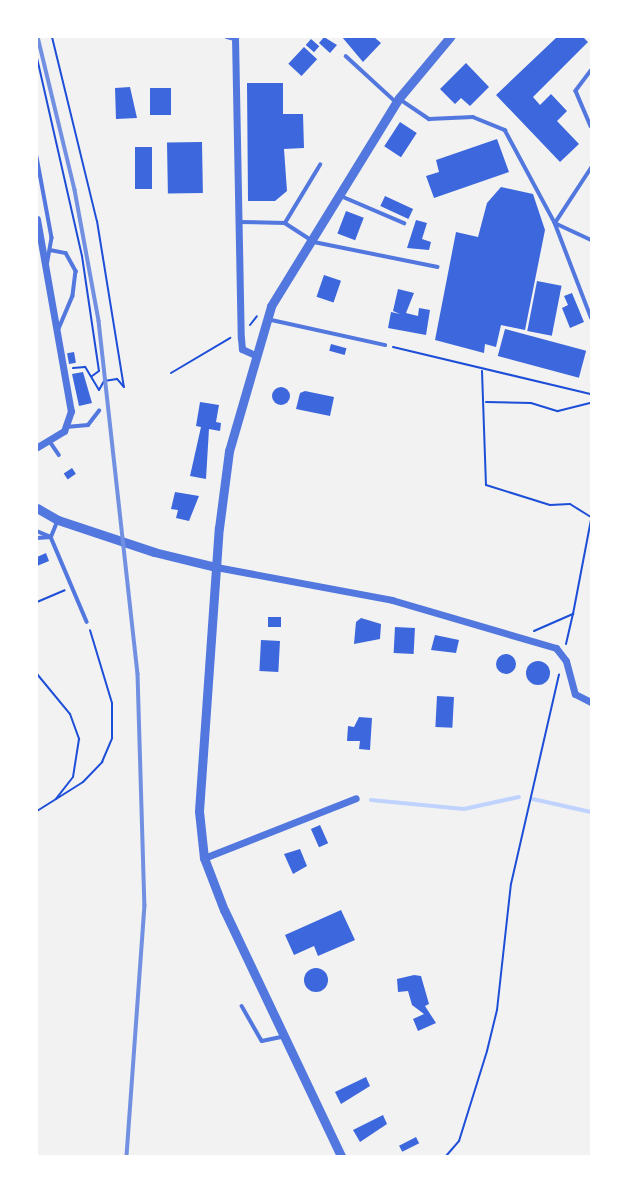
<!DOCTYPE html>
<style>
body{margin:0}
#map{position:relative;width:628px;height:1193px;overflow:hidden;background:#f2f2f2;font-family:"IBM Plex Serif",serif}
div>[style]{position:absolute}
.stream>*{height:3.5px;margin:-1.75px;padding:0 1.75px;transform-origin:1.75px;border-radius:1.75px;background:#bfd3fe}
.building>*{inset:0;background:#3d67dc;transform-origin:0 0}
.round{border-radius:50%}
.path>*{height:2px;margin:-1px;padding:0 1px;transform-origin:1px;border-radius:1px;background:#1d4ed8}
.service>*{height:3.5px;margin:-1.75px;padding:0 1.75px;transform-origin:1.75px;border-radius:1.75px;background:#5277de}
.minor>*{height:7px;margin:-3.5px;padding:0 3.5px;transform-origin:3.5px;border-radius:3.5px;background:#5277de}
.tertiary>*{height:9px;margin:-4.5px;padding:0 4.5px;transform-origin:4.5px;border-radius:4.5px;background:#5277de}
.rail>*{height:3.5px;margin:-1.75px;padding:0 1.75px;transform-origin:1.75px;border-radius:1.75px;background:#7290e2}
span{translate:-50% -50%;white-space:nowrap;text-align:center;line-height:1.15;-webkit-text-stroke:5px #fff;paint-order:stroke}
.frame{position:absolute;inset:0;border:38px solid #fff;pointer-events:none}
</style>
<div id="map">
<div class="stream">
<div style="left:533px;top:799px;width:59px;rotate:12.6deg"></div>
<div style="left:371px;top:800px;width:93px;rotate:5.5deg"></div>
<div style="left:464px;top:809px;width:56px;rotate:-12.3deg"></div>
</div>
<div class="building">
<div style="clip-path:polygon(324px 37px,337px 45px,330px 53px,319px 43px)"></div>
<div style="clip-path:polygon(342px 37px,374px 37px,381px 43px,363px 62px)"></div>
<div style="clip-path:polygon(557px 37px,583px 37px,588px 42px,533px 97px,540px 105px,551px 94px,567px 111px,557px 121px,579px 144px,560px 162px,496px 95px)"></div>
<div style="left:311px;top:39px;width:11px;height:8px;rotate:41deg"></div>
<div style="left:304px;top:47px;width:18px;height:23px;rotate:43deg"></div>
<div style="clip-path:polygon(466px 63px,489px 87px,470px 106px,461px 98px,455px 104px,440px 89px)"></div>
<div style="clip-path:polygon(247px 83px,283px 83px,283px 114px,303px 114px,304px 148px,284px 149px,287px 191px,275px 201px,248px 201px)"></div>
<div style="clip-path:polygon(130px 87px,137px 118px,116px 119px,115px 88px)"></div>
<div style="left:171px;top:88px;width:27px;height:21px;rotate:90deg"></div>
<div style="left:400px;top:122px;width:20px;height:29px;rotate:33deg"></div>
<div style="clip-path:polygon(497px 139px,509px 172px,434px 198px,426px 176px,439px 172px,436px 160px)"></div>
<div style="left:202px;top:142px;width:51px;height:35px;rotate:89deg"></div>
<div style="left:135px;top:147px;width:17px;height:42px"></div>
<div style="clip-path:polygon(501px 187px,533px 194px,545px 230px,525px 330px,501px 325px,496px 347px,485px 344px,484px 353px,435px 340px,456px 232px,478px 237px,487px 203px)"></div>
<div style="left:385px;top:196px;width:31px;height:11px;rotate:25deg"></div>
<div style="left:346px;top:211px;width:19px;height:24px;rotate:21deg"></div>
<div style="clip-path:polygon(416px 220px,427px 223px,422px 239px,431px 242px,429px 250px,407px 248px)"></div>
<div style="left:324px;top:275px;width:18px;height:23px;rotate:19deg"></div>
<div style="left:537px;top:281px;width:25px;height:51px;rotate:11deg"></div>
<div style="clip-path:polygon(398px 289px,414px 293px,406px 313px,418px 316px,419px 308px,430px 310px,426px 335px,388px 328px,391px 312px,400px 314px,393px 311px)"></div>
<div style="clip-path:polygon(572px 293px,584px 322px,570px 328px,562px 308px,568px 305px,564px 296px)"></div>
<div style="left:505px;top:329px;width:84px;height:28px;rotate:15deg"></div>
<div style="left:331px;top:344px;width:16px;height:7px;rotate:15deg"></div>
<div style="left:74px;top:352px;width:11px;height:7px;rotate:80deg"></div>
<div style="clip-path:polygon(83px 372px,92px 403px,79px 406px,72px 374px)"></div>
<div class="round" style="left:272px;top:387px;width:18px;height:18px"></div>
<div style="clip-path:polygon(305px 391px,334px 397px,330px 416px,296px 409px,300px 393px)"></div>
<div style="clip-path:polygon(200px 402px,219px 405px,216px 422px,221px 423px,220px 431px,209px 429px,206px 479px,190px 476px,201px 427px,196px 426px)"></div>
<div style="left:72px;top:468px;width:7px;height:10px;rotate:56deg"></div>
<div style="clip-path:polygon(175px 492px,199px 496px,189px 521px,176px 518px,178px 510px,171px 509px)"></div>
<div style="clip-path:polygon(46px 553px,49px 561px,37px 566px,37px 557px)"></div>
<div style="left:268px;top:617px;width:13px;height:10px"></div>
<div style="clip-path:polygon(361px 618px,381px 624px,380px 639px,354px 644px,356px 622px)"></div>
<div style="left:395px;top:627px;width:20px;height:26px;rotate:3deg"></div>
<div style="clip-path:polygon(435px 635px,459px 640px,456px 653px,431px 650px)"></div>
<div style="left:261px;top:640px;width:19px;height:31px;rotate:3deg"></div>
<div class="round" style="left:496px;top:654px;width:20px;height:20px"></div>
<div class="round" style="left:526px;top:661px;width:24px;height:24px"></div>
<div style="left:437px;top:696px;width:17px;height:31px;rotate:3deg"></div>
<div style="clip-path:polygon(359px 717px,372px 718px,370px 750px,359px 749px,360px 741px,347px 741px,348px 726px,354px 727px)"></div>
<div style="left:320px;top:825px;width:20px;height:10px;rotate:66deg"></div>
<div style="clip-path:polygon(300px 849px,307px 866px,293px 874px,284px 854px)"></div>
<div style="clip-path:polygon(341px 910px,355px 940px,318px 956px,314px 946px,294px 955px,285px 935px)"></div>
<div class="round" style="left:304px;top:968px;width:24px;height:24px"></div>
<div style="clip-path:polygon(414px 975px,421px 976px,429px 1004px,425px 1006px,436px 1023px,418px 1031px,413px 1019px,424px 1014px,412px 1005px,408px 991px,398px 992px,397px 979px)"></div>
<div style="clip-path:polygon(366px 1077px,370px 1086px,341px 1104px,335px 1092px)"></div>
<div style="clip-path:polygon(383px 1115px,387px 1124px,360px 1142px,353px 1130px)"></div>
<div style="left:416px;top:1137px;width:7px;height:19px;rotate:63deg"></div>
</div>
<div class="path">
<div style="left:52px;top:37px;width:189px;rotate:76.3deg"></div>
<div style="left:97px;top:221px;width:168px;rotate:80.8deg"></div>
<div style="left:124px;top:387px;width:11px;rotate:-131deg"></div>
<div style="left:117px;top:379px;width:13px;rotate:171deg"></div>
<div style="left:104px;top:381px;width:10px;rotate:119deg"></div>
<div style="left:99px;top:390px;width:27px;rotate:-121deg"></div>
<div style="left:85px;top:367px;width:12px;rotate:175deg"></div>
<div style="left:37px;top:58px;width:203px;rotate:77.2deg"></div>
<div style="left:82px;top:256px;width:116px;rotate:81.6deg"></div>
<div style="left:99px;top:371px;width:9px;rotate:144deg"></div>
<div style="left:250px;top:325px;width:11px;rotate:-52deg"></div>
<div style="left:393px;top:347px;width:204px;rotate:13.4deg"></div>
<div style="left:482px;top:371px;width:114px;rotate:88deg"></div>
<div style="left:486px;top:485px;width:67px;rotate:17.4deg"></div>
<div style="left:550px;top:505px;width:20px;rotate:-3deg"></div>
<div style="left:570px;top:504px;width:25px;rotate:32deg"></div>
<div style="left:171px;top:373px;width:69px;rotate:-30.7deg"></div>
<div style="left:486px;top:402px;width:45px;rotate:1.3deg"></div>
<div style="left:531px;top:403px;width:28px;rotate:17deg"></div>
<div style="left:558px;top:411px;width:34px;rotate:-14deg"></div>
<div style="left:37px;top:602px;width:30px;rotate:-23deg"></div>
<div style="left:534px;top:631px;width:43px;rotate:-23.6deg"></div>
<div style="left:573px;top:614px;width:96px;rotate:-79.2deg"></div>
<div style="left:566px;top:644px;width:31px;rotate:-77deg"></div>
<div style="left:37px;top:674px;width:52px;rotate:50.5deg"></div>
<div style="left:70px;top:714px;width:27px;rotate:70deg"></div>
<div style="left:79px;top:739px;width:38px;rotate:99deg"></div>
<div style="left:73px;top:777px;width:28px;rotate:128deg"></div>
<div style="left:37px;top:811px;width:54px;rotate:-32.2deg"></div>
<div style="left:83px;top:782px;width:28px;rotate:-46deg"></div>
<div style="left:102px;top:762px;width:26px;rotate:-67deg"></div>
<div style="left:112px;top:738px;width:35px;rotate:-90deg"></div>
<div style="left:112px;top:703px;width:76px;rotate:-106.8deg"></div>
<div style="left:446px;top:1156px;width:20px;rotate:-49deg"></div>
<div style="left:459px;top:1141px;width:94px;rotate:-72.7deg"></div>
<div style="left:487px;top:1051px;width:42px;rotate:-76.3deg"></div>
<div style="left:497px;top:1010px;width:127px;rotate:-83.7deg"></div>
<div style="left:511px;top:884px;width:215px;rotate:-77.1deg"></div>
</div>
<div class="service">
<div style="left:227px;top:37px;width:8px;rotate:14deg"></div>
<div style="left:346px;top:56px;width:67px;rotate:42.6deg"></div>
<div style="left:591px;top:71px;width:25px;rotate:127deg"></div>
<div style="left:576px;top:91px;width:38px;rotate:67deg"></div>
<div style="left:401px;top:100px;width:34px;rotate:34deg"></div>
<div style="left:429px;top:119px;width:44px;rotate:-2.6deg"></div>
<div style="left:473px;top:117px;width:35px;rotate:22deg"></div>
<div style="left:505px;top:130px;width:106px;rotate:61.7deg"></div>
<div style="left:555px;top:223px;width:66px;rotate:-56.8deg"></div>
<div style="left:37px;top:157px;width:82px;rotate:79.5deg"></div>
<div style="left:52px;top:238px;width:27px;rotate:100deg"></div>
<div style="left:341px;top:196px;width:69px;rotate:23.2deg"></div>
<div style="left:239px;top:222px;width:46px;rotate:1.2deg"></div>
<div style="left:285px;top:223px;width:68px;rotate:-58.9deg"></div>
<div style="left:285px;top:223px;width:35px;rotate:33deg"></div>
<div style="left:314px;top:242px;width:126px;rotate:11.4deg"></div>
<div style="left:555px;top:223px;width:101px;rotate:69deg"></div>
<div style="left:557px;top:224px;width:38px;rotate:25deg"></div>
<div style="left:50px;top:250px;width:16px;rotate:11deg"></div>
<div style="left:66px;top:253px;width:21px;rotate:61deg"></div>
<div style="left:76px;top:271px;width:25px;rotate:97deg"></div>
<div style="left:73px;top:296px;width:36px;rotate:113deg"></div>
<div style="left:267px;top:319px;width:121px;rotate:12.4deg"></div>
<div style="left:66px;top:427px;width:22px;rotate:-5deg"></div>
<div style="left:88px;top:425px;width:18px;rotate:-52deg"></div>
<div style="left:49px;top:440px;width:18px;rotate:56deg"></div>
<div style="left:37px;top:531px;width:15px;rotate:23deg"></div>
<div style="left:51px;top:537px;width:92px;rotate:67deg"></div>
<div style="left:37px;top:538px;width:14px;rotate:-4deg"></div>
<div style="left:51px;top:537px;width:18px;rotate:-68deg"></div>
<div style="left:242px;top:1006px;width:40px;rotate:60.3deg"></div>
<div style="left:262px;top:1041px;width:19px;rotate:-12deg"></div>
</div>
<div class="minor">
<div style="left:235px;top:37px;width:301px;rotate:88.9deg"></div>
<div style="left:241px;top:338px;width:11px;rotate:85deg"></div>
<div style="left:242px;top:349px;width:14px;rotate:25deg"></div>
<div style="left:37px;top:219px;width:195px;rotate:80deg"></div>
<div style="left:71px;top:411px;width:21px;rotate:109deg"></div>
<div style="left:64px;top:431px;width:31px;rotate:149deg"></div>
<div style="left:216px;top:567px;width:179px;rotate:10.6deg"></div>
<div style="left:392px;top:600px;width:171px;rotate:16.3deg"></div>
<div style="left:556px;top:648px;width:16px;rotate:52deg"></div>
<div style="left:566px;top:661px;width:34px;rotate:75deg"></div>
<div style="left:575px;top:694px;width:18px;rotate:27deg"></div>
<div style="left:204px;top:858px;width:163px;rotate:-21.5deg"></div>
</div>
<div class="tertiary">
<div style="left:37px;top:508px;width:24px;rotate:30deg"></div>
<div style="left:58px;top:520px;width:101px;rotate:18.4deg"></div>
<div style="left:154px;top:552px;width:64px;rotate:13.6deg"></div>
<div style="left:341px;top:1156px;width:272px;rotate:-115.4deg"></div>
<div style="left:224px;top:910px;width:56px;rotate:-111deg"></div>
<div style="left:204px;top:858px;width:47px;rotate:-96.1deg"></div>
<div style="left:199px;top:811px;width:284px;rotate:-86deg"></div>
<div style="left:219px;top:528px;width:78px;rotate:-82.6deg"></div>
<div style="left:229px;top:451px;width:151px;rotate:-73.8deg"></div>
<div style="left:271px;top:306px;width:244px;rotate:-58.4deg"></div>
<div style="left:399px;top:98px;width:80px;rotate:-50.1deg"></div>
</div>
<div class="rail">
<div style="left:38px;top:37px;width:157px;rotate:76.4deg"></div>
<div style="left:75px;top:190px;width:133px;rotate:79.6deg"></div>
<div style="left:99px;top:321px;width:355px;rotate:83.7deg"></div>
<div style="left:138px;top:674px;width:231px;rotate:88.3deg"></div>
<div style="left:145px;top:905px;width:252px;rotate:94.1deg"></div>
</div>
<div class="frame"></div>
</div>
